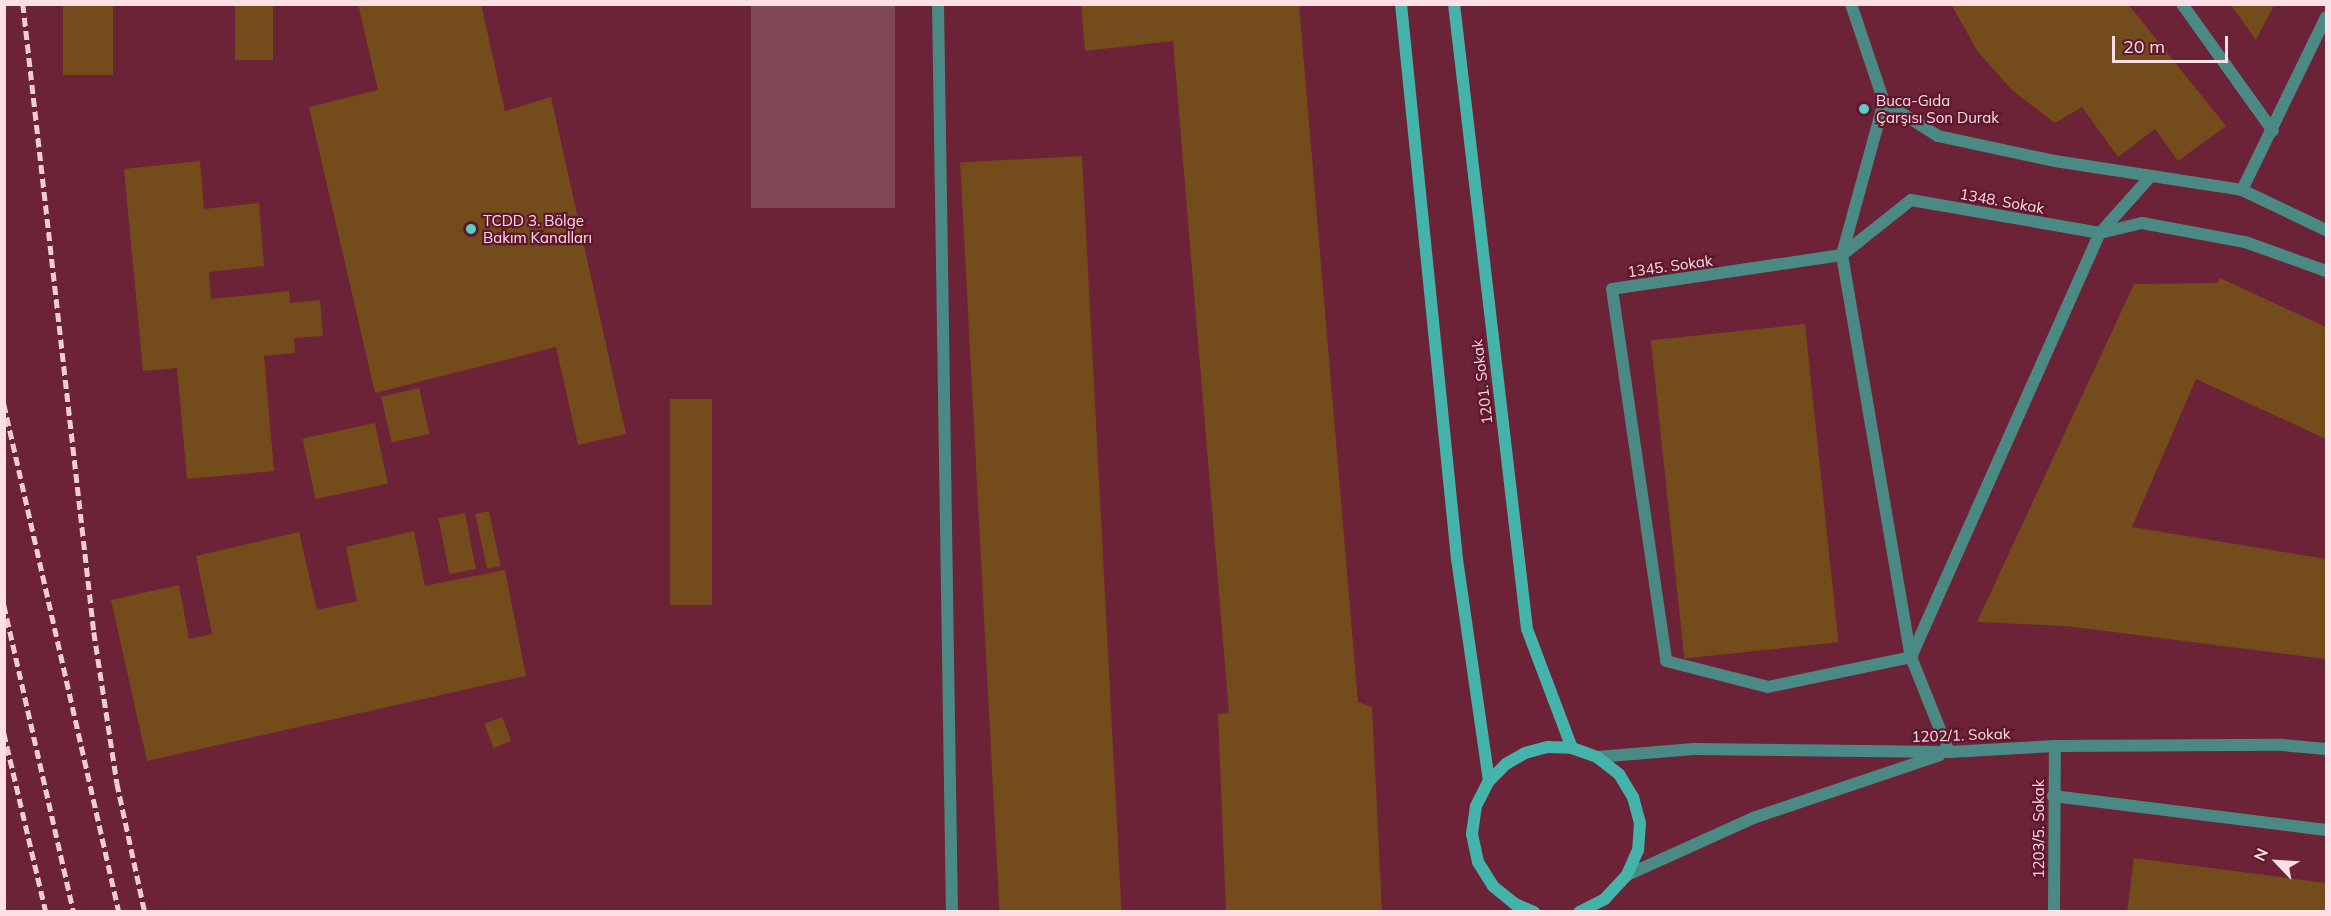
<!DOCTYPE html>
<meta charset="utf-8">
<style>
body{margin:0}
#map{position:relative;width:2331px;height:916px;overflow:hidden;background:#6c2237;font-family:Mulish,sans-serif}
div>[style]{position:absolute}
.green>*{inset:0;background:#804854;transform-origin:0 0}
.building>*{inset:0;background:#744b1a;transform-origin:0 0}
.minor>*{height:12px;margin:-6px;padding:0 6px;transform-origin:6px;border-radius:6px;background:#4b8a84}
.tertiary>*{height:12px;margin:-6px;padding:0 6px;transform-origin:6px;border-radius:6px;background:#4b8a84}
.secondary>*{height:12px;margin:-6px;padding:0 6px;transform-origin:6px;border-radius:6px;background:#44b3a9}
.rail>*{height:4.5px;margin-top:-2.25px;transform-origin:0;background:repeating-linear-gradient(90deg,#eecdd3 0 9px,transparent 0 13.5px)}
.dots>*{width:16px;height:16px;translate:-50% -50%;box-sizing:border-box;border:3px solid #60172d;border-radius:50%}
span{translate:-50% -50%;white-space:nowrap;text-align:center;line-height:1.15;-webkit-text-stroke:4.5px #60172d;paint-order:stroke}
.poi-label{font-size:15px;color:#fde0e5}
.left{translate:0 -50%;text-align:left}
.street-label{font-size:15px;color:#fde0e5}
.frame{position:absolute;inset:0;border:6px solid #fde0e5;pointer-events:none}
.north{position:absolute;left:2247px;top:832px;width:60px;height:60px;-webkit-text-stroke:4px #60172d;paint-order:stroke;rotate:295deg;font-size:16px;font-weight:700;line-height:24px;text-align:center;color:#fde0e5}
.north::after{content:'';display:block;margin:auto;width:21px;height:27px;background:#fde0e5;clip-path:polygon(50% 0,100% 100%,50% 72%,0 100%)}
.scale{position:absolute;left:2112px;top:36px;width:116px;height:27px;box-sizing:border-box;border:3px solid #fde0e5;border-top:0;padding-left:8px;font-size:18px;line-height:21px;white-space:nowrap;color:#fde0e5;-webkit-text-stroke:4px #60172d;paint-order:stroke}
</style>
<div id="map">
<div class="green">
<div style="left:751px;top:5px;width:144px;height:203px"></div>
</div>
<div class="building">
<div style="left:63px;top:4px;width:50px;height:71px"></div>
<div style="left:235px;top:4px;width:38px;height:56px"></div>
<div style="clip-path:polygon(358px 4px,481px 4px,505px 111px,551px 97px,626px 434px,578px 445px,556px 347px,375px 393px,309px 107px,378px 90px)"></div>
<div style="clip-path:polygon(1081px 4px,1299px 4px,1358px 702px,1372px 707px,1382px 912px,1226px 912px,1218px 714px,1229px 713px,1173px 41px,1085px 51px)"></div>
<div style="clip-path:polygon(1951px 4px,2128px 4px,2226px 126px,2178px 161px,2155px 129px,2118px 157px,2082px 107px,2055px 123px,2012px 90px,1978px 52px)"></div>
<div style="clip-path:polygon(2231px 5px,2274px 5px,2256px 40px)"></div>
<div style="left:1082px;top:156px;width:757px;height:122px;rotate:87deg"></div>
<div style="clip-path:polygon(200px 161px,204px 209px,259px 203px,264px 266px,209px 272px,211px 299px,289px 291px,290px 303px,320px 300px,323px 336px,294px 338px,295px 353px,264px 356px,274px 471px,187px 479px,177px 368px,143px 371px,124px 169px)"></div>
<div style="clip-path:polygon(2220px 278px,2326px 327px,2326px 439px,2196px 379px,2132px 527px,2326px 559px,2326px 659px,2066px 626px,1977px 622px,2134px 284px,2217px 283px)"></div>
<div style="left:1805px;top:324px;width:320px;height:155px;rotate:84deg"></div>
<div style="left:419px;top:388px;width:47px;height:39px;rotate:77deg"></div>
<div style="left:670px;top:399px;width:42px;height:206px"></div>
<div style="left:375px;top:423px;width:62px;height:74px;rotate:78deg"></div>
<div style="left:489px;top:511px;width:56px;height:14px;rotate:78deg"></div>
<div style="left:465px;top:513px;width:57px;height:27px;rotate:79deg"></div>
<div style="clip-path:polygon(414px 531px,425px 586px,505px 570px,526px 676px,147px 761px,111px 600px,179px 585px,189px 639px,212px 634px,196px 556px,299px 532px,317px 610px,357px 601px,346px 547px)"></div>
<div style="left:502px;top:717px;width:26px;height:19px;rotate:69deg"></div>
<div style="clip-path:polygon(2134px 858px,2326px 883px,2326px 912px,2127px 912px)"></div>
</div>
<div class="minor">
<div style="left:938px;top:4px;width:908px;rotate:89.12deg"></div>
<div style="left:1851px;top:4px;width:103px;rotate:71.4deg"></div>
<div style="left:1884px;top:102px;width:64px;rotate:32.2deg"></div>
<div style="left:1938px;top:136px;width:120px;rotate:12.1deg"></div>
<div style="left:2055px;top:161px;width:189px;rotate:8.8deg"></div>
<div style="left:2242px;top:190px;width:93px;rotate:25.5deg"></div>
<div style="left:2182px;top:4px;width:156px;rotate:54.4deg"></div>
<div style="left:1884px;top:102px;width:159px;rotate:105.4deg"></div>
<div style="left:1842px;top:255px;width:408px;rotate:80.3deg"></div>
<div style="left:1911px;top:657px;width:102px;rotate:68.2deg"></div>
<div style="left:2242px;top:190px;width:192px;rotate:-64.1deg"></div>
<div style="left:1842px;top:255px;width:232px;rotate:171.6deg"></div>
<div style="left:1612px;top:289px;width:376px;rotate:81.7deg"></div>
<div style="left:1666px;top:661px;width:105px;rotate:14.3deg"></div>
<div style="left:1768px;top:687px;width:146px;rotate:-11.8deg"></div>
<div style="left:1911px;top:657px;width:464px;rotate:-66deg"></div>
<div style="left:2100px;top:233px;width:76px;rotate:-48.2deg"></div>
<div style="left:1842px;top:255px;width:88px;rotate:-38.6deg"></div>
<div style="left:1911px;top:200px;width:192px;rotate:9.9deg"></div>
<div style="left:2100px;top:233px;width:43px;rotate:-13.4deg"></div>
<div style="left:2142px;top:223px;width:105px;rotate:10.5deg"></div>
<div style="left:2245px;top:242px;width:86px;rotate:19.7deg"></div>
<div style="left:2053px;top:796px;width:275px;rotate:7.1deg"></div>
<div style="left:2054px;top:912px;width:166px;rotate:-89.7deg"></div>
</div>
<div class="tertiary">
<div style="left:1597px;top:757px;width:97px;rotate:-4.7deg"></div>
<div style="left:1694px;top:749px;width:255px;rotate:0.7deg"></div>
<div style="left:1949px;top:752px;width:106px;rotate:-3.2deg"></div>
<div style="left:2055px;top:746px;width:227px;rotate:-0.3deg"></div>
<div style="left:2282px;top:745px;width:44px;rotate:5.2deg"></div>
<div style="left:1627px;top:875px;width:138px;rotate:-24.3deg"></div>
<div style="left:1753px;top:818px;width:197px;rotate:-18.6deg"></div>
</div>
<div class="secondary">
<div style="left:1401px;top:4px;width:558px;rotate:84.24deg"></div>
<div style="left:1457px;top:559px;width:224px;rotate:81.8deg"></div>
<div style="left:1454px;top:4px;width:629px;rotate:83.34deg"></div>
<div style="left:1527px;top:629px;width:127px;rotate:69.3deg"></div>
<div style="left:1534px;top:912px;width:21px;rotate:-157deg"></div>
<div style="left:1515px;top:904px;width:28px;rotate:-141deg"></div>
<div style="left:1493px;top:886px;width:28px;rotate:-122deg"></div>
<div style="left:1478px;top:862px;width:29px;rotate:-102deg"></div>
<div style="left:1472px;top:834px;width:28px;rotate:-82deg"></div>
<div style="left:1476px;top:806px;width:28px;rotate:-63deg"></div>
<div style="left:1489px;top:781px;width:24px;rotate:-45deg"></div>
<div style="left:1506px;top:764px;width:22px;rotate:-30deg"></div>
<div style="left:1525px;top:753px;width:24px;rotate:-15deg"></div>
<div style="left:1548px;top:747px;width:24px;rotate:2deg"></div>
<div style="left:1572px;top:748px;width:27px;rotate:20deg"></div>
<div style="left:1597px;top:757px;width:28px;rotate:38deg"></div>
<div style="left:1619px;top:774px;width:27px;rotate:59deg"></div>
<div style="left:1633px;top:797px;width:27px;rotate:75deg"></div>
<div style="left:1640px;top:823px;width:27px;rotate:94deg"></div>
<div style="left:1638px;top:850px;width:27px;rotate:114deg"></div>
<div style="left:1627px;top:875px;width:33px;rotate:133deg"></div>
<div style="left:1605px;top:899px;width:29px;rotate:153deg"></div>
</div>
<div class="rail">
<div style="left:23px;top:4px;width:632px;rotate:83.55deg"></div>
<div style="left:94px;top:632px;width:153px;rotate:81.3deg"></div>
<div style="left:117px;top:783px;width:132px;rotate:77.8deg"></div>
<div style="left:4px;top:404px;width:521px;rotate:77.24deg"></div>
<div style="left:4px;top:605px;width:315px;rotate:77.2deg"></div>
<div style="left:4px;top:733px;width:184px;rotate:76.8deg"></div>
</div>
<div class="dots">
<div style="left:1864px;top:109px;background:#56cec3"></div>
<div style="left:471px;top:229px;background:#56cec3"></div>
</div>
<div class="poi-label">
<span class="left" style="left:1876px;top:109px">Buca-Gıda<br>Çarşısı Son Durak</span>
<span class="left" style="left:483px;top:229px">TCDD 3. Bölge<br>Bakım Kanalları</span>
</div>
<div class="street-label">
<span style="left:2002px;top:201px;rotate:10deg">1348. Sokak</span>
<span style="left:1670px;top:266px;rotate:-8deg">1345. Sokak</span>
<span style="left:1482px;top:382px;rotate:-97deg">1201. Sokak</span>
<span style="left:1961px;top:735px;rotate:-2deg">1202/1. Sokak</span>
<span style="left:2039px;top:829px;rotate:-90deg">1203/5. Sokak</span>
</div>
<div class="frame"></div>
<div class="north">N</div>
<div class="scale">20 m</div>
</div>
